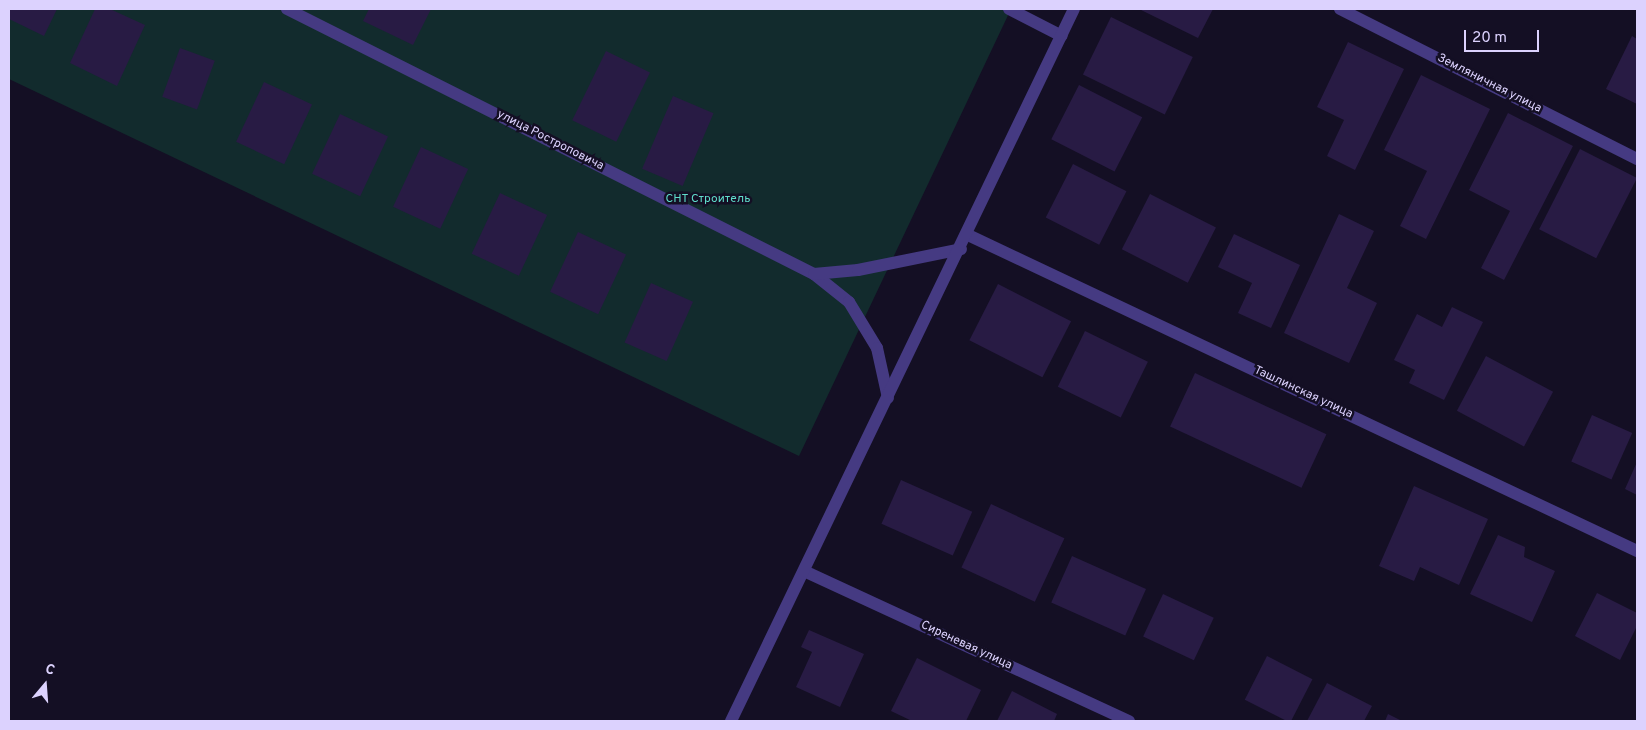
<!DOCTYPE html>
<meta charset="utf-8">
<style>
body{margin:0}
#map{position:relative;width:1646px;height:730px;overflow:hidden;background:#140f24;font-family:Overpass,sans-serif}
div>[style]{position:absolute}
.green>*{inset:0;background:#122b2d}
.building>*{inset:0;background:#281b44;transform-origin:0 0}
.minor>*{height:12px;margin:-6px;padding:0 6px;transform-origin:6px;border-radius:6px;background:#453a82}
span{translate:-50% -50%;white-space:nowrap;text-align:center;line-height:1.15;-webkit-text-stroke:5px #140f24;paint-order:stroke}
.street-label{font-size:12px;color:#dcd2fe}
.park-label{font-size:12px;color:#5fddcb}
.frame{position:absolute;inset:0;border:10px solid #dcd2fe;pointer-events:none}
.north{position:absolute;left:20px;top:660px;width:50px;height:50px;-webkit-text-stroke:4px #140f24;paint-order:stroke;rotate:18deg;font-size:14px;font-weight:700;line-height:20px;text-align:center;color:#dcd2fe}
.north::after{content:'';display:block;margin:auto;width:18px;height:22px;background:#dcd2fe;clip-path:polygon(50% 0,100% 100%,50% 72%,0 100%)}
.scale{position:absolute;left:1464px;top:30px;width:75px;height:22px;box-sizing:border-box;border:2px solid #dcd2fe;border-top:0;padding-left:6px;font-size:15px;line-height:18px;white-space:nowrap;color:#dcd2fe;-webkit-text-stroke:4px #140f24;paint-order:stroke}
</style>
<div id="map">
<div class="green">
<div style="clip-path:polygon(9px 9px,1011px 9px,799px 456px,9px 79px)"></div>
</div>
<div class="building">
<div style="clip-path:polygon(9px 9px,57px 9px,44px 36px,9px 19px)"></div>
<div style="clip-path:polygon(95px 9px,110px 9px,145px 25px,117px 86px,70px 63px)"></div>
<div style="clip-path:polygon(369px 9px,431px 9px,413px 45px,363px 21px)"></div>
<div style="clip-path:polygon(1139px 9px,1213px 9px,1198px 38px)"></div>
<div style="left:1111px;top:17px;width:91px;height:64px;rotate:26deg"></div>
<div style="clip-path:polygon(1632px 36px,1637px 39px,1637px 104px,1606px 89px)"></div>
<div style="clip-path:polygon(1348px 42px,1404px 69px,1355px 170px,1327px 156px,1344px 120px,1317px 107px)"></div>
<div style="left:180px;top:48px;width:37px;height:52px;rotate:20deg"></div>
<div style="left:606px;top:51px;width:49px;height:77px;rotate:26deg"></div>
<div style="clip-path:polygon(1421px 75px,1490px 109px,1426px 239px,1400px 226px,1427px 171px,1384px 150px)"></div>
<div style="left:264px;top:82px;width:53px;height:66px;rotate:25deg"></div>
<div style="left:1079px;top:85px;width:71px;height:61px;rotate:27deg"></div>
<div style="left:673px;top:96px;width:44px;height:79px;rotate:23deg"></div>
<div style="clip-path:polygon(1508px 113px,1573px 146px,1504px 280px,1481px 268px,1510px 211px,1469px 190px)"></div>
<div style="left:340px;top:114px;width:53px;height:66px;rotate:25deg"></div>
<div style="left:421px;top:147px;width:52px;height:66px;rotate:25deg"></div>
<div style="left:1580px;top:149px;width:64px;height:90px;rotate:27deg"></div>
<div style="left:1073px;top:164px;width:60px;height:60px;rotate:27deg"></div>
<div style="left:500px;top:193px;width:52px;height:67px;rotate:25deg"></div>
<div style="left:1150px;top:194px;width:74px;height:62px;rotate:27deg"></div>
<div style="clip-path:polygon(1339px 214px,1374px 231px,1347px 288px,1377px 303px,1349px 363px,1284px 333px)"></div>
<div style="left:578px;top:232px;width:53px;height:66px;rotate:25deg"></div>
<div style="clip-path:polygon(1234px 234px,1300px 265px,1271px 328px,1238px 313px,1252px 283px,1218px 267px)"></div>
<div style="left:651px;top:283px;width:46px;height:65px;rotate:24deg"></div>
<div style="left:998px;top:284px;width:82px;height:63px;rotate:27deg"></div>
<div style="clip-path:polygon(1452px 307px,1483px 322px,1444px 400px,1409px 383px,1415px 370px,1394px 360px,1417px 314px,1442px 327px)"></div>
<div style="left:1085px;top:331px;width:70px;height:62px;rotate:26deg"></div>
<div style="left:1486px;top:356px;width:76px;height:62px;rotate:28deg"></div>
<div style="left:1195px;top:373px;width:145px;height:59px;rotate:25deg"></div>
<div style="left:1592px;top:415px;width:44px;height:51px;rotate:24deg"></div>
<div style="clip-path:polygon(1637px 462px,1637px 495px,1625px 489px)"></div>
<div style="left:901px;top:480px;width:78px;height:48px;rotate:24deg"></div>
<div style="clip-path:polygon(1414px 486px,1488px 519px,1459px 585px,1420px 567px,1414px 581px,1379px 566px)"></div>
<div style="left:991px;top:504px;width:81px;height:70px;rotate:25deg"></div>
<div style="clip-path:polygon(1498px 535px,1525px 547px,1524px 557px,1555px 571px,1532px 622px,1470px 594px)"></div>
<div style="left:1072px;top:556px;width:81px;height:51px;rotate:24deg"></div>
<div style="clip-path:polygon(1597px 593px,1637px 613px,1637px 626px,1620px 660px,1575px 636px)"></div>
<div style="left:1163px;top:594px;width:56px;height:47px;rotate:25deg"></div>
<div style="clip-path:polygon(809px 630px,864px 654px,840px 707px,796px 687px,812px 652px,801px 647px)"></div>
<div style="left:1267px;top:656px;width:51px;height:49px;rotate:27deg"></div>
<div style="clip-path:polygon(917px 658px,981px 690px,966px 721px,912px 721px,891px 711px)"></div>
<div style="clip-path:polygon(1327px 683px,1372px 706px,1364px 721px,1307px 721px)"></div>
<div style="clip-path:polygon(1012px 691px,1057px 714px,1054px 721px,997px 721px)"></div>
<div style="clip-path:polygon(1388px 714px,1402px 721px,1385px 721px)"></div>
</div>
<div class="minor">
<div style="left:287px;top:9px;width:590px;rotate:26.7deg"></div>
<div style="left:814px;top:274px;width:45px;rotate:38.7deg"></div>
<div style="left:849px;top:302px;width:54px;rotate:58.7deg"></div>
<div style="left:877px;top:348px;width:51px;rotate:77.6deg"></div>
<div style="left:1009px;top:9px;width:59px;rotate:27deg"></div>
<div style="left:1340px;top:9px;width:333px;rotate:26.8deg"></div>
<div style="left:968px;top:235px;width:740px;rotate:25.28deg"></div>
<div style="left:814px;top:274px;width:44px;rotate:-5.2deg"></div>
<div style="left:858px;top:270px;width:105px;rotate:-11.5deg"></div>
<div style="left:804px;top:571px;width:358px;rotate:24.8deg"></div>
<div style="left:731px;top:721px;width:790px;rotate:-64.28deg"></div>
</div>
<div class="street-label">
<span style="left:1489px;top:84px;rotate:27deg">Земляничная улица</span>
<span style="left:550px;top:141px;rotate:27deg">улица Ростроповича</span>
<span style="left:1303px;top:393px;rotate:25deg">Ташлинская улица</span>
<span style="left:966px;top:646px;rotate:25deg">Сиреневая улица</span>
</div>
<div class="park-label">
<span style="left:708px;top:200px">СНТ Строитель</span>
</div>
<div class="frame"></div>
<div class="north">С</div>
<div class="scale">20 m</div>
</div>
